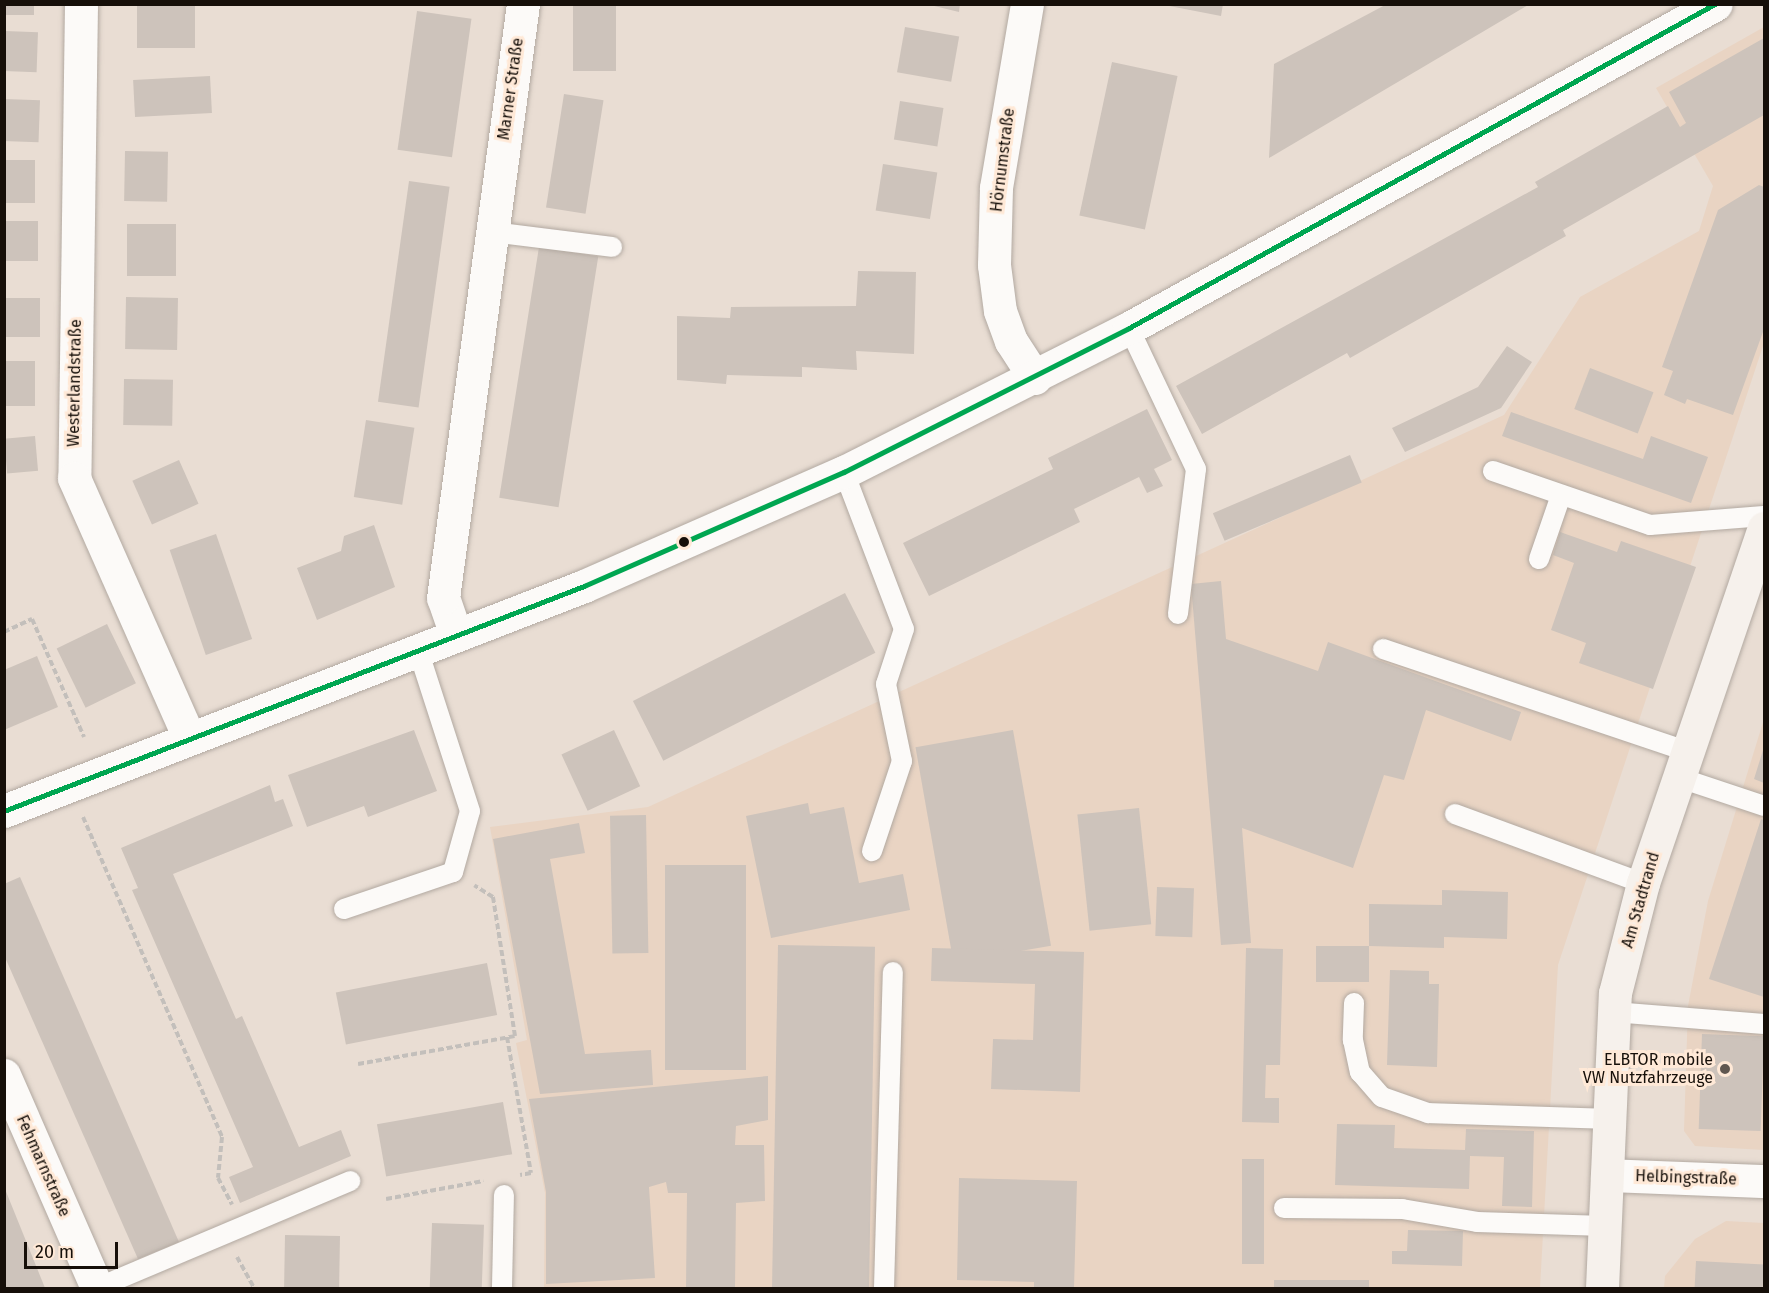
<!DOCTYPE html>
<meta charset="utf-8">
<style>
body{margin:0}
#map{position:relative;width:1769px;height:1293px;overflow:hidden;background:#e9ddd3;font-family:"Fira Sans",sans-serif}
div>[style]{position:absolute}
.built>*{inset:0;background:#e9d4c3}
.building>*{inset:0;background:#cdc3bb;transform-origin:0 0}
.path>*{height:4px;margin-top:-2px;transform-origin:0;background:repeating-linear-gradient(90deg,#c3bfbb 0 6px,transparent 0 9px)}
.roads{filter:drop-shadow(0 0 2px #b2a9a1) drop-shadow(0 0 2px #b2a9a1)}
.service>*{height:20px;margin:-10px;padding:0 10px;transform-origin:10px;border-radius:10px;background:#fcfaf8}
.minor>*{height:33px;margin:-16.5px;padding:0 16.5px;transform-origin:16.5px;border-radius:16.5px;background:#fcfaf8}
.tertiary>*{height:33px;margin:-16.5px;padding:0 16.5px;transform-origin:16.5px;border-radius:16.5px;background:#fcfaf8}
.secondary>*{height:33px;margin:-16.5px;padding:0 16.5px;transform-origin:16.5px;border-radius:16.5px;background:#f6f1ec}
.bus-1>*{height:4.5px;margin:-2.25px;padding:0 2.25px;transform-origin:2.25px;border-radius:2.25px;background:#00a651}
.dots>*{width:16px;height:16px;translate:-50% -50%;box-sizing:border-box;border:3px solid #ffe9d7;border-radius:50%}
span{translate:-50% -50%;white-space:nowrap;text-align:center;line-height:1.15;-webkit-text-stroke:6px #ffe9d7;paint-order:stroke}
.street-label{font-size:16px;color:#160f09}
.poi-label{font-size:16px;color:#160f09}
.right{translate:-100% -50%;text-align:right}
.frame{position:absolute;inset:0;border:6px solid #160f09;pointer-events:none}
.scale{position:absolute;left:24px;top:1242px;width:94px;height:27px;box-sizing:border-box;border:3px solid #160f09;border-top:0;padding-left:8px;font-size:18px;line-height:21px;white-space:nowrap;color:#160f09;-webkit-text-stroke:4px #ffe9d7;paint-order:stroke}
</style>
<div id="map">
<div class="built">
<div style="clip-path:polygon(1764px 27px,1764px 343px,1558px 965px,1540px 1288px,544px 1288px,545px 1193px,516px 1043px,527px 1040px,490px 827px,648px 807px,1504px 415px,1580px 297px,1699px 231px,1713px 186px,1656px 88px)"></div>
<div style="clip-path:polygon(1764px 719px,1764px 1150px,1695px 1146px,1684px 1131px,1688px 1006px,1708px 901px)"></div>
<div style="clip-path:polygon(1726px 1221px,1764px 1223px,1764px 1288px,1664px 1288px,1665px 1276px,1695px 1239px)"></div>
</div>
<div class="building">
<div style="left:4px;top:4px;width:30px;height:11px"></div>
<div style="left:137px;top:4px;width:58px;height:44px"></div>
<div style="clip-path:polygon(926px 4px,960px 4px,959px 12px)"></div>
<div style="clip-path:polygon(1159px 4px,1223px 4px,1221px 16px)"></div>
<div style="clip-path:polygon(1387px 4px,1530px 4px,1269px 158px,1274px 64px)"></div>
<div style="left:573px;top:5px;width:43px;height:66px"></div>
<div style="left:417px;top:11px;width:55px;height:140px;rotate:8deg"></div>
<div style="left:905px;top:27px;width:55px;height:46px;rotate:10deg"></div>
<div style="left:5px;top:31px;width:33px;height:40px;rotate:2deg"></div>
<div style="clip-path:polygon(1764px 38px,1764px 115px,1563px 230px,1566px 236px,1350px 358px,1347px 353px,1202px 434px,1176px 386px,1538px 187px,1535px 182px,1668px 106px,1680px 127px,1686px 123px,1669px 92px)"></div>
<div style="left:1112px;top:62px;width:67px;height:157px;rotate:12deg"></div>
<div style="left:210px;top:76px;width:37px;height:77px;rotate:87deg"></div>
<div style="left:564px;top:94px;width:40px;height:115px;rotate:9deg"></div>
<div style="left:4px;top:99px;width:36px;height:42px;rotate:2deg"></div>
<div style="left:900px;top:101px;width:44px;height:39px;rotate:9deg"></div>
<div style="left:125px;top:151px;width:43px;height:50px;rotate:1deg"></div>
<div style="left:4px;top:160px;width:31px;height:43px"></div>
<div style="left:883px;top:164px;width:55px;height:47px;rotate:9deg"></div>
<div style="left:409px;top:181px;width:41px;height:223px;rotate:8deg"></div>
<div style="clip-path:polygon(1759px 185px,1764px 187px,1764px 329px,1733px 415px,1687px 399px,1685px 404px,1664px 395px,1673px 371px,1662px 367px,1718px 210px)"></div>
<div style="left:4px;top:221px;width:34px;height:40px"></div>
<div style="left:127px;top:224px;width:49px;height:52px"></div>
<div style="left:539px;top:247px;width:60px;height:254px;rotate:9deg"></div>
<div style="clip-path:polygon(858px 271px,916px 272px,914px 354px,856px 351px,857px 370px,802px 367px,802px 377px,727px 375px,726px 384px,677px 380px,677px 316px,730px 318px,731px 307px,856px 306px)"></div>
<div style="left:126px;top:297px;width:52px;height:52px;rotate:1deg"></div>
<div style="left:5px;top:298px;width:35px;height:39px"></div>
<div style="clip-path:polygon(1507px 346px,1532px 362px,1501px 408px,1405px 452px,1392px 428px,1478px 387px)"></div>
<div style="left:4px;top:361px;width:31px;height:45px"></div>
<div style="left:1590px;top:368px;width:68px;height:44px;rotate:21deg"></div>
<div style="left:124px;top:379px;width:49px;height:46px;rotate:1deg"></div>
<div style="clip-path:polygon(1147px 409px,1172px 460px,1154px 469px,1163px 486px,1147px 493px,1139px 477px,1074px 509px,1080px 522px,929px 596px,903px 543px,1053px 469px,1048px 458px)"></div>
<div style="clip-path:polygon(1511px 412px,1643px 459px,1651px 436px,1708px 457px,1691px 503px,1502px 436px)"></div>
<div style="left:366px;top:420px;width:49px;height:78px;rotate:9deg"></div>
<div style="left:35px;top:436px;width:35px;height:31px;rotate:85deg"></div>
<div style="left:1350px;top:455px;width:30px;height:149px;rotate:67deg"></div>
<div style="left:179px;top:460px;width:48px;height:51px;rotate:66deg"></div>
<div style="clip-path:polygon(374px 525px,395px 587px,317px 620px,297px 568px,341px 551px,344px 536px)"></div>
<div style="clip-path:polygon(1560px 532px,1617px 552px,1621px 541px,1696px 567px,1653px 689px,1579px 663px,1586px 643px,1551px 630px,1574px 563px,1553px 555px)"></div>
<div style="left:216px;top:534px;width:111px;height:49px;rotate:71deg"></div>
<div style="clip-path:polygon(1221px 581px,1226px 639px,1318px 671px,1328px 642px,1521px 712px,1511px 741px,1426px 710px,1404px 780px,1384px 775px,1353px 868px,1242px 828px,1251px 943px,1221px 945px,1191px 584px)"></div>
<div style="left:845px;top:593px;width:67px;height:238px;rotate:63deg"></div>
<div style="left:107px;top:624px;width:66px;height:56px;rotate:64deg"></div>
<div style="clip-path:polygon(37px 656px,58px 707px,4px 730px,4px 670px)"></div>
<div style="clip-path:polygon(414px 730px,437px 791px,368px 817px,364px 806px,307px 827px,288px 775px)"></div>
<div style="left:614px;top:730px;width:62px;height:58px;rotate:65deg"></div>
<div style="left:1013px;top:730px;width:219px;height:99px;rotate:80deg"></div>
<div style="clip-path:polygon(1764px 747px,1764px 783px,1754px 779px)"></div>
<div style="clip-path:polygon(270px 785px,275px 802px,283px 799px,293px 826px,173px 874px,236px 1019px,242px 1016px,299px 1147px,341px 1130px,351px 1156px,240px 1203px,229px 1177px,253px 1167px,132px 890px,138px 888px,121px 848px)"></div>
<div style="clip-path:polygon(808px 803px,810px 814px,844px 807px,859px 883px,903px 874px,910px 910px,771px 938px,746px 816px)"></div>
<div style="left:1139px;top:808px;width:117px;height:62px;rotate:84deg"></div>
<div style="left:646px;top:815px;width:138px;height:36px;rotate:89deg"></div>
<div style="clip-path:polygon(1761px 819px,1764px 820px,1764px 997px,1709px 979px)"></div>
<div style="clip-path:polygon(579px 823px,585px 853px,550px 859px,585px 1054px,651px 1050px,653px 1085px,540px 1094px,493px 839px)"></div>
<div style="left:665px;top:865px;width:81px;height:205px"></div>
<div style="clip-path:polygon(20px 877px,179px 1242px,138px 1259px,4px 955px,4px 884px)"></div>
<div style="left:1157px;top:887px;width:37px;height:49px;rotate:2deg"></div>
<div style="clip-path:polygon(1442px 890px,1508px 892px,1507px 939px,1444px 937px,1444px 948px,1369px 946px,1369px 904px,1442px 905px)"></div>
<div style="left:778px;top:945px;width:97px;height:343px;rotate:1deg"></div>
<div style="left:1369px;top:946px;width:36px;height:53px;rotate:90deg"></div>
<div style="clip-path:polygon(932px 948px,1084px 952px,1080px 1092px,991px 1089px,993px 1039px,1033px 1040px,1035px 984px,931px 981px)"></div>
<div style="clip-path:polygon(1246px 948px,1283px 949px,1280px 1065px,1266px 1065px,1265px 1098px,1279px 1098px,1279px 1123px,1242px 1122px)"></div>
<div style="left:487px;top:963px;width:53px;height:154px;rotate:79deg"></div>
<div style="clip-path:polygon(1390px 970px,1429px 971px,1429px 984px,1439px 984px,1437px 1067px,1387px 1065px)"></div>
<div style="left:1702px;top:1034px;width:62px;height:95px;rotate:2deg"></div>
<div style="clip-path:polygon(768px 1076px,768px 1120px,736px 1126px,735px 1145px,764px 1145px,765px 1201px,736px 1203px,735px 1288px,686px 1288px,687px 1193px,668px 1193px,666px 1182px,649px 1187px,655px 1278px,546px 1284px,546px 1192px,529px 1099px)"></div>
<div style="left:503px;top:1102px;width:53px;height:128px;rotate:80deg"></div>
<div style="clip-path:polygon(1337px 1124px,1395px 1125px,1394px 1148px,1465px 1150px,1466px 1129px,1534px 1131px,1532px 1207px,1502px 1206px,1504px 1157px,1470px 1156px,1469px 1189px,1335px 1185px)"></div>
<div style="left:1242px;top:1159px;width:22px;height:105px"></div>
<div style="clip-path:polygon(959px 1178px,1077px 1181px,1074px 1288px,1034px 1288px,1034px 1282px,957px 1280px)"></div>
<div style="clip-path:polygon(4px 1189px,5px 1189px,45px 1288px,4px 1288px)"></div>
<div style="left:432px;top:1223px;width:52px;height:65px;rotate:2deg"></div>
<div style="clip-path:polygon(1408px 1230px,1463px 1231px,1462px 1266px,1392px 1264px,1392px 1251px,1407px 1251px)"></div>
<div style="left:285px;top:1235px;width:55px;height:53px;rotate:1deg"></div>
<div style="left:1696px;top:1261px;width:68px;height:27px;rotate:3deg"></div>
<div style="left:1274px;top:1280px;width:95px;height:8px"></div>
</div>
<div class="path">
<div style="left:4px;top:632px;width:31px;rotate:-25deg"></div>
<div style="left:32px;top:619px;width:129px;rotate:66.2deg"></div>
<div style="left:83px;top:817px;width:349px;rotate:66.5deg"></div>
<div style="left:222px;top:1137px;width:41px;rotate:95.6deg"></div>
<div style="left:218px;top:1178px;width:30px;rotate:62deg"></div>
<div style="left:507px;top:1037px;width:138px;rotate:80deg"></div>
<div style="left:531px;top:1173px;width:11px;rotate:170deg"></div>
<div style="left:358px;top:1064px;width:159px;rotate:-10.1deg"></div>
<div style="left:515px;top:1036px;width:141px;rotate:-99deg"></div>
<div style="left:493px;top:897px;width:22px;rotate:-148deg"></div>
<div style="left:386px;top:1199px;width:99px;rotate:-10.5deg"></div>
<div style="left:237px;top:1257px;width:35px;rotate:61deg"></div>
</div>
<div class="roads">
<div class="service">
<div style="left:492px;top:232px;width:121px;rotate:7.1deg"></div>
<div style="left:1129px;top:328px;width:156px;rotate:64.6deg"></div>
<div style="left:1196px;top:469px;width:146px;rotate:97.1deg"></div>
<div style="left:1493px;top:471px;width:166px;rotate:19deg"></div>
<div style="left:1650px;top:525px;width:114px;rotate:-4.5deg"></div>
<div style="left:844px;top:472px;width:168px;rotate:69.1deg"></div>
<div style="left:904px;top:629px;width:58px;rotate:108.1deg"></div>
<div style="left:886px;top:684px;width:79px;rotate:78.3deg"></div>
<div style="left:902px;top:761px;width:95px;rotate:108.4deg"></div>
<div style="left:1539px;top:559px;width:68px;rotate:-71deg"></div>
<div style="left:1383px;top:649px;width:323px;rotate:18.6deg"></div>
<div style="left:1680px;top:778px;width:89px;rotate:18.4deg"></div>
<div style="left:1455px;top:814px;width:200px;rotate:20.2deg"></div>
<div style="left:344px;top:909px;width:115px;rotate:-18.7deg"></div>
<div style="left:453px;top:872px;width:63px;rotate:-74.4deg"></div>
<div style="left:470px;top:811px;width:169px;rotate:-107.9deg"></div>
<div style="left:1354px;top:1003px;width:37px;rotate:92deg"></div>
<div style="left:1353px;top:1040px;width:33px;rotate:78deg"></div>
<div style="left:1360px;top:1072px;width:33px;rotate:49deg"></div>
<div style="left:1382px;top:1097px;width:49px;rotate:19.2deg"></div>
<div style="left:1428px;top:1113px;width:181px;rotate:1.9deg"></div>
<div style="left:1614px;top:1012px;width:150px;rotate:4.6deg"></div>
<div style="left:1284px;top:1208px;width:118px;rotate:0.5deg"></div>
<div style="left:1402px;top:1209px;width:76px;rotate:9.8deg"></div>
<div style="left:1477px;top:1222px;width:128px;rotate:1.8deg"></div>
<div style="left:97px;top:1288px;width:275px;rotate:-22.9deg"></div>
<div style="left:502px;top:1288px;width:93px;rotate:-88.8deg"></div>
<div style="left:884px;top:1288px;width:316px;rotate:-88.4deg"></div>
</div>
<div class="minor">
<div style="left:81px;top:4px;width:474px;rotate:90.8deg"></div>
<div style="left:74px;top:478px;width:283px;rotate:66.1deg"></div>
<div style="left:1027px;top:4px;width:187px;rotate:99.6deg"></div>
<div style="left:996px;top:188px;width:77px;rotate:91.5deg"></div>
<div style="left:994px;top:265px;width:46px;rotate:82.6deg"></div>
<div style="left:1000px;top:311px;width:32px;rotate:70deg"></div>
<div style="left:1011px;top:341px;width:44px;rotate:57deg"></div>
<div style="left:456px;top:635px;width:39px;rotate:-109deg"></div>
<div style="left:443px;top:598px;width:599px;rotate:-82.33deg"></div>
<div style="left:4px;top:1075px;width:232px;rotate:66.4deg"></div>
<div style="left:1607px;top:1175px;width:157px;rotate:2.2deg"></div>
</div>
<div class="tertiary">
<div style="left:4px;top:811px;width:622px;rotate:-21.2deg"></div>
<div style="left:584px;top:586px;width:284px;rotate:-23.7deg"></div>
<div style="left:844px;top:472px;width:319px;rotate:-26.8deg"></div>
<div style="left:1129px;top:328px;width:670px;rotate:-28.9deg"></div>
</div>
<div class="secondary">
<div style="left:1602px;top:1288px;width:295px;rotate:-87.5deg"></div>
<div style="left:1615px;top:993px;width:114px;rotate:-75.7deg"></div>
<div style="left:1643px;top:883px;width:375px;rotate:-71.2deg"></div>
</div>
</div>
<div class="bus-1">
<div style="left:4px;top:811px;width:622px;rotate:-21.2deg"></div>
<div style="left:584px;top:586px;width:284px;rotate:-23.7deg"></div>
<div style="left:844px;top:472px;width:319px;rotate:-26.8deg"></div>
<div style="left:1129px;top:328px;width:670px;rotate:-28.94deg"></div>
</div>
<div class="dots">
<div style="left:684px;top:542px;background:#160f09"></div>
<div style="left:1725px;top:1069px;background:#605750"></div>
</div>
<div class="street-label">
<span style="left:511px;top:89px;rotate:-82deg">Marner Straße</span>
<span style="left:1003px;top:160px;rotate:-83deg">Hörnumstraße</span>
<span style="left:75px;top:383px;rotate:-89deg">Westerlandstraße</span>
<span style="left:1641px;top:900px;rotate:-74deg">Am Stadtrand</span>
<span style="left:43px;top:1166px;rotate:66deg">Fehmarnstraße</span>
<span style="left:1686px;top:1178px;rotate:2deg">Helbingstraße</span>
</div>
<div class="poi-label">
<span class="right" style="left:1713px;top:1069px">ELBTOR mobile<br>VW Nutzfahrzeuge</span>
</div>
<div class="frame"></div>
<div class="scale">20 m</div>
</div>
